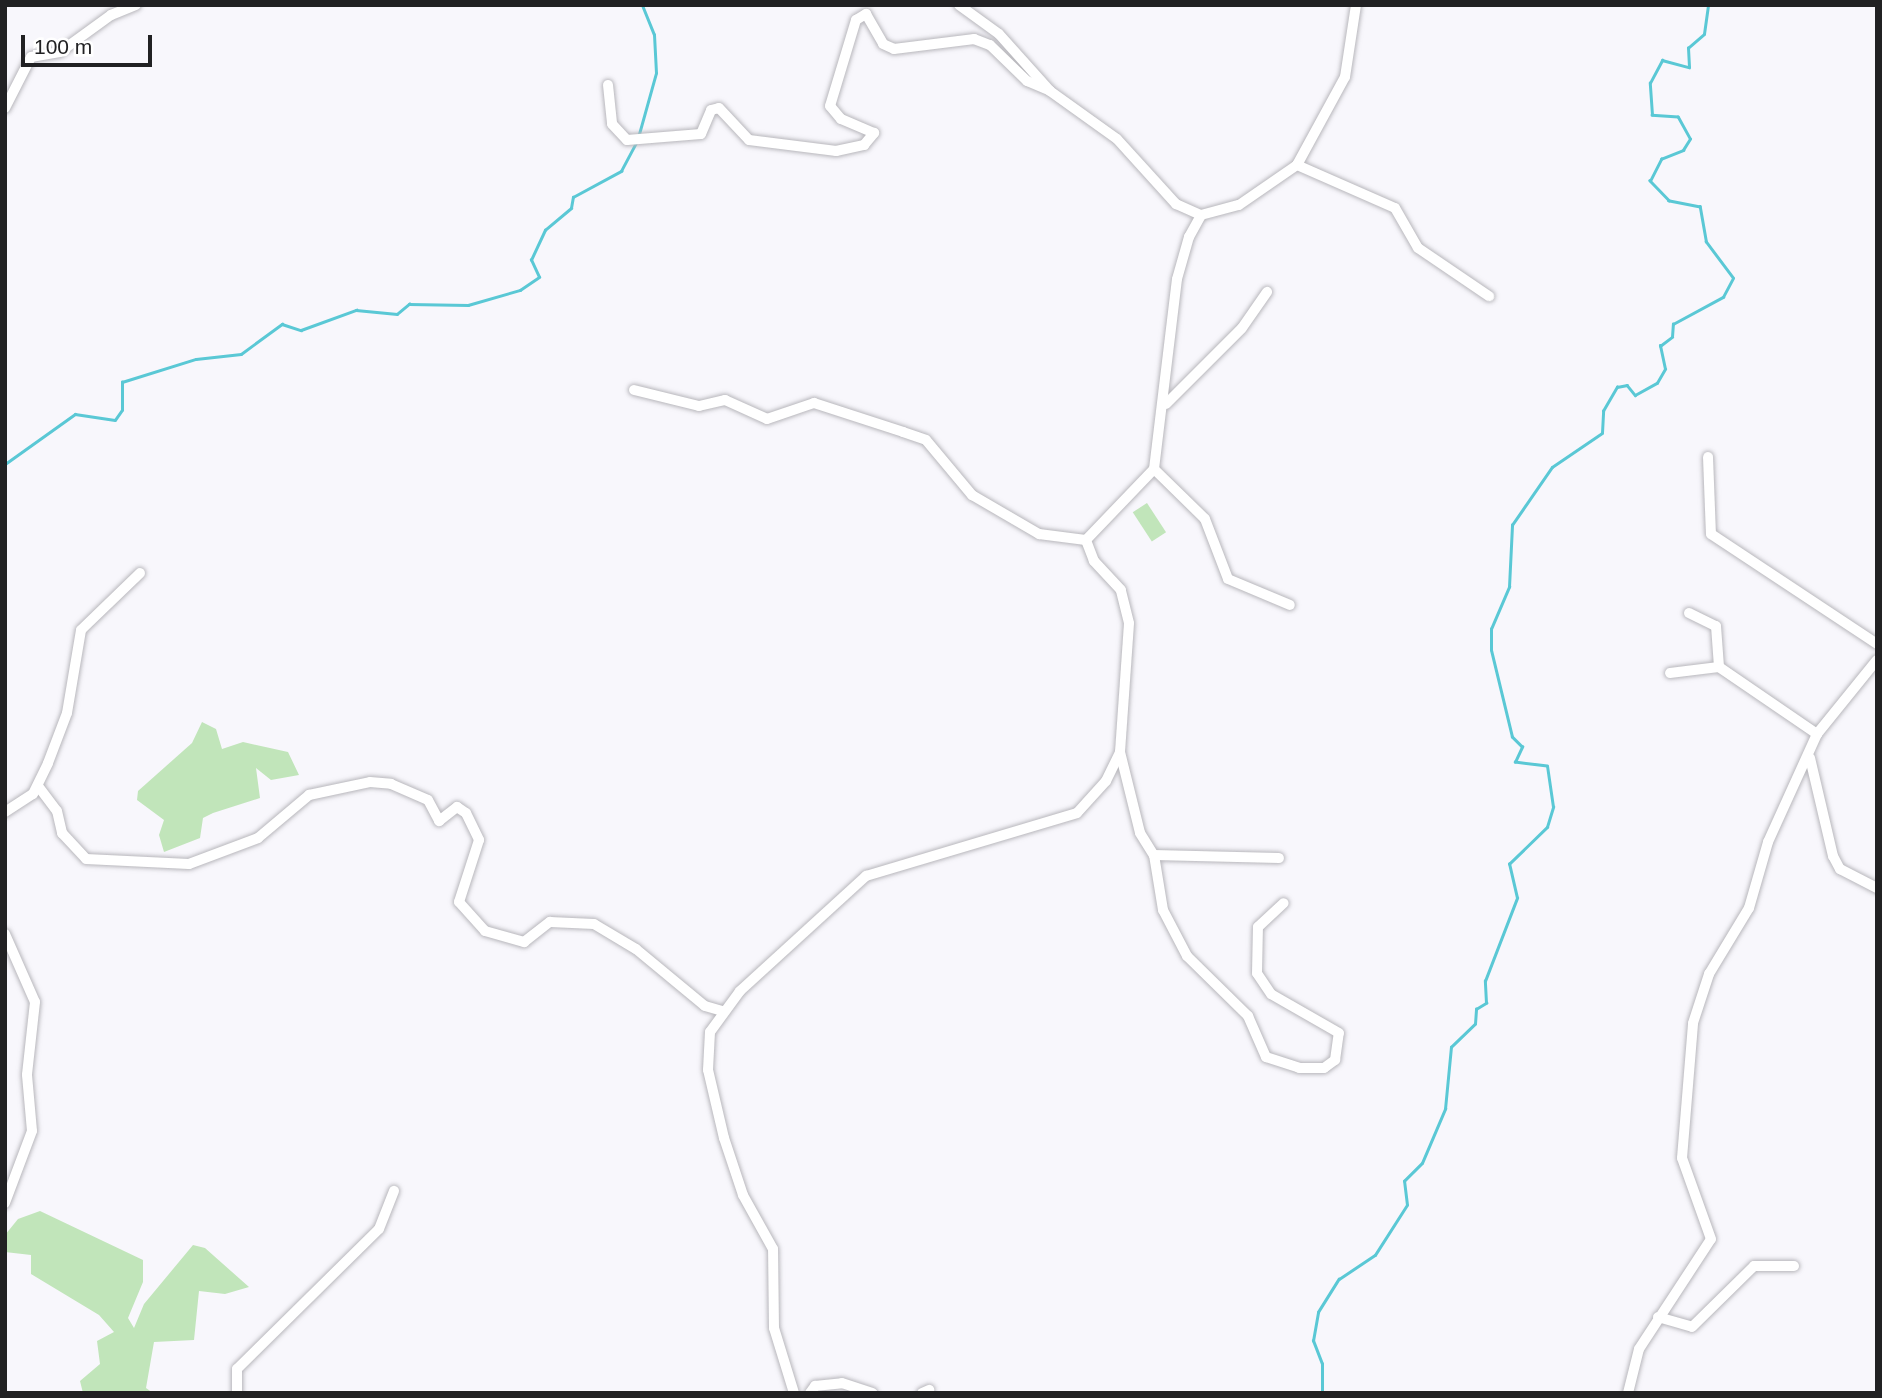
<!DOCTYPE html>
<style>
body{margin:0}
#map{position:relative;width:1882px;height:1398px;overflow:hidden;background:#f8f7fc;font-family:Arial,sans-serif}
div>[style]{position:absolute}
.green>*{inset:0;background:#c1e5ba;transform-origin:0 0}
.stream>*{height:2.5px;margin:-1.25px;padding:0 1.25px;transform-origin:1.25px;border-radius:1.25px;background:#5ac8d5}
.roads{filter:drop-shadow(0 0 2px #b8b7bc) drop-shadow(0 0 2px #b8b7bc)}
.street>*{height:10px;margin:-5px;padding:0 5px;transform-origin:5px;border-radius:5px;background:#fff}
span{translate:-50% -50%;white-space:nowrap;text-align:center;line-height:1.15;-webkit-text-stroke:5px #fff;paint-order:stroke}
.frame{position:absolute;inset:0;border:7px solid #212123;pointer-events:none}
.scale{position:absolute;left:21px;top:35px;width:131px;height:32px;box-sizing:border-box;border:4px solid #212123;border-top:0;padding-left:9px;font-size:21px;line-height:24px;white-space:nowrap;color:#212123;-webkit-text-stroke:5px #fff;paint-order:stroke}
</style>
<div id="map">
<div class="green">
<div style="left:1147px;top:503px;width:35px;height:17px;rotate:57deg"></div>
<div style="clip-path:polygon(202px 722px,216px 729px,222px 749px,243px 742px,288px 752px,299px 775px,271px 780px,256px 768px,260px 798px,213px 813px,203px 818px,200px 838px,164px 852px,159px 835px,164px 820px,137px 800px,138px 791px,192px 743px)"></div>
<div style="clip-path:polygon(40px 1211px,143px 1260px,143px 1282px,128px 1318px,134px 1328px,144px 1304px,193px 1245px,205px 1248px,249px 1287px,225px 1294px,199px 1291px,194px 1340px,154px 1342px,146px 1388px,153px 1393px,83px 1393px,80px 1381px,100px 1364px,97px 1341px,114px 1332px,99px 1315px,31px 1274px,31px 1255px,5px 1252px,5px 1235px,18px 1219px)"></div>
</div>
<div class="stream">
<div style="left:639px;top:134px;width:63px;rotate:-74.4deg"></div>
<div style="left:656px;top:73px;width:38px;rotate:-93deg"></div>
<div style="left:654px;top:35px;width:32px;rotate:-112deg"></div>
<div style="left:5px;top:464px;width:86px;rotate:-35.5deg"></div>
<div style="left:75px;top:414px;width:40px;rotate:8.5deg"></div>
<div style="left:115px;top:420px;width:12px;rotate:-55deg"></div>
<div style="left:122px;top:410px;width:28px;rotate:-90deg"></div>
<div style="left:122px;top:382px;width:77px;rotate:-17.3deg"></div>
<div style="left:196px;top:359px;width:45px;rotate:-6.3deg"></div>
<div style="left:241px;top:354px;width:51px;rotate:-36.2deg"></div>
<div style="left:282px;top:324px;width:20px;rotate:18deg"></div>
<div style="left:301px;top:330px;width:59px;rotate:-20deg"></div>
<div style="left:356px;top:310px;width:41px;rotate:5.6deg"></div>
<div style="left:397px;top:314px;width:16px;rotate:-40deg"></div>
<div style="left:409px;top:304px;width:59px;rotate:1deg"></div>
<div style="left:468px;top:305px;width:54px;rotate:-16.1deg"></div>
<div style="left:520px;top:290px;width:23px;rotate:-34deg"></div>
<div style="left:539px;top:277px;width:19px;rotate:-115deg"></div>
<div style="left:531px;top:260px;width:33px;rotate:-65deg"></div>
<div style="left:545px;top:230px;width:34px;rotate:-40deg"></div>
<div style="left:571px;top:208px;width:11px;rotate:-80deg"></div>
<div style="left:573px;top:197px;width:55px;rotate:-28.4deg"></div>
<div style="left:621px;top:171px;width:34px;rotate:-62deg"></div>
<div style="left:1322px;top:1393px;width:29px;rotate:-90deg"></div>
<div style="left:1322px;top:1364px;width:25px;rotate:-111deg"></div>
<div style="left:1313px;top:1341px;width:29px;rotate:-80deg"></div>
<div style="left:1318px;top:1312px;width:39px;rotate:-58deg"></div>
<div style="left:1339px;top:1279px;width:43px;rotate:-33.7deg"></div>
<div style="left:1375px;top:1255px;width:59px;rotate:-57.4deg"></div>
<div style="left:1407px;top:1205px;width:24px;rotate:-97deg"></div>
<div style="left:1404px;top:1181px;width:25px;rotate:-45deg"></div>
<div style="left:1422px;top:1163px;width:59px;rotate:-66.9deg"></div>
<div style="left:1445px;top:1109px;width:62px;rotate:-84.5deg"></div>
<div style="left:1451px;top:1047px;width:33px;rotate:-44deg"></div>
<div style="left:1475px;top:1024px;width:15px;rotate:-86deg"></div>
<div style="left:1476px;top:1009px;width:12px;rotate:-31deg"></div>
<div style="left:1486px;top:1003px;width:22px;rotate:-93deg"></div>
<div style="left:1485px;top:981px;width:89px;rotate:-68.9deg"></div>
<div style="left:1517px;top:898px;width:35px;rotate:-103deg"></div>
<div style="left:1509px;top:864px;width:53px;rotate:-44.2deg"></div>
<div style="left:1547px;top:827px;width:21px;rotate:-73deg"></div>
<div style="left:1553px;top:807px;width:41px;rotate:-98.3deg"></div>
<div style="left:1547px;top:766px;width:32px;rotate:-173deg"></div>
<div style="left:1515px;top:762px;width:17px;rotate:-65deg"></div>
<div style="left:1522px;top:747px;width:14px;rotate:-135deg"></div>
<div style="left:1512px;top:737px;width:89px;rotate:-103.6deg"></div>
<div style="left:1491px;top:650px;width:21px;rotate:-90deg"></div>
<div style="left:1491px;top:629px;width:46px;rotate:-66.8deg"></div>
<div style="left:1509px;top:587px;width:62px;rotate:-87.2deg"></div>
<div style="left:1512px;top:525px;width:70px;rotate:-55.4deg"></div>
<div style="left:1552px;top:467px;width:60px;rotate:-34.2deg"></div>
<div style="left:1602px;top:433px;width:22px;rotate:-87deg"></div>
<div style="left:1603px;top:411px;width:28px;rotate:-60deg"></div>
<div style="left:1617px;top:387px;width:10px;rotate:-11deg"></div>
<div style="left:1627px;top:385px;width:13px;rotate:51deg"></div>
<div style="left:1635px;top:395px;width:25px;rotate:-29deg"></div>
<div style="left:1657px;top:383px;width:16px;rotate:-60deg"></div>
<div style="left:1665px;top:369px;width:24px;rotate:-102deg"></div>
<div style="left:1660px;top:346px;width:15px;rotate:-37deg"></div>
<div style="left:1672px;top:337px;width:13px;rotate:-86deg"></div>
<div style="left:1673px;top:324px;width:57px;rotate:-28.4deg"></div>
<div style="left:1723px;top:297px;width:21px;rotate:-62deg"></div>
<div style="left:1733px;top:278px;width:45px;rotate:-126.9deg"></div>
<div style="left:1706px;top:242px;width:36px;rotate:-100deg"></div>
<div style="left:1700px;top:207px;width:32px;rotate:-169deg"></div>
<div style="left:1669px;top:201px;width:28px;rotate:-134deg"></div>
<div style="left:1650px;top:181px;width:25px;rotate:-63deg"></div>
<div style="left:1661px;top:159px;width:24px;rotate:-22deg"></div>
<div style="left:1683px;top:150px;width:13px;rotate:-58deg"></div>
<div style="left:1690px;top:139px;width:25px;rotate:-119deg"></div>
<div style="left:1678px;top:117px;width:26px;rotate:-176deg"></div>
<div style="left:1652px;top:115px;width:32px;rotate:-94deg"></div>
<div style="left:1650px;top:83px;width:26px;rotate:-62deg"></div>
<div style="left:1662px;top:60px;width:28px;rotate:15deg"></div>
<div style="left:1689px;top:67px;width:19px;rotate:-93deg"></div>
<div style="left:1688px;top:48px;width:21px;rotate:-41deg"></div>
<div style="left:1704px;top:34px;width:29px;rotate:-82deg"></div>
</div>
<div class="roads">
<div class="street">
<div style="left:959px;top:5px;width:49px;rotate:35.9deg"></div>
<div style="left:999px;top:34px;width:76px;rotate:48.2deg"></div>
<div style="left:1050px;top:91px;width:82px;rotate:35.6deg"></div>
<div style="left:1117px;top:139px;width:88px;rotate:47.8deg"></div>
<div style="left:1176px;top:204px;width:27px;rotate:24deg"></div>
<div style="left:608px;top:85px;width:39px;rotate:84deg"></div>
<div style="left:612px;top:124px;width:22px;rotate:47deg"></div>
<div style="left:627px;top:140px;width:74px;rotate:-4.6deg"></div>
<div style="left:701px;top:134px;width:26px;rotate:-67deg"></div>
<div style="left:711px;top:110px;width:8px;rotate:-14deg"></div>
<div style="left:719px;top:108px;width:44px;rotate:46.8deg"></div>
<div style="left:749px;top:140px;width:88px;rotate:7.2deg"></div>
<div style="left:836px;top:151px;width:29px;rotate:-12deg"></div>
<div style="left:864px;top:145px;width:16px;rotate:-50deg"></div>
<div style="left:874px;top:133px;width:36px;rotate:-157deg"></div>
<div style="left:841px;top:119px;width:17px;rotate:-130deg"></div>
<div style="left:830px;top:106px;width:90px;rotate:-73.2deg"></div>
<div style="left:856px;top:20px;width:12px;rotate:-31deg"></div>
<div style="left:866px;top:14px;width:34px;rotate:60deg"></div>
<div style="left:883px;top:44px;width:12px;rotate:24deg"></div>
<div style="left:894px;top:49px;width:81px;rotate:-7.1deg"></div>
<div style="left:974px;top:39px;width:17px;rotate:21deg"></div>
<div style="left:990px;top:45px;width:52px;rotate:44.2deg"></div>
<div style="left:1027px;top:81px;width:25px;rotate:23deg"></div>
<div style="left:5px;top:108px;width:57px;rotate:-63deg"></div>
<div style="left:31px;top:57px;width:29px;rotate:-10deg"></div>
<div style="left:60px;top:52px;width:63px;rotate:-36deg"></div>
<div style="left:111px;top:15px;width:27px;rotate:-22deg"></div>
<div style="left:1297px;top:165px;width:107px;rotate:23.7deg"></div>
<div style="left:1395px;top:208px;width:46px;rotate:60.1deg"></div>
<div style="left:1418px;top:248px;width:86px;rotate:34.1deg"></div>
<div style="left:634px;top:390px;width:67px;rotate:13.8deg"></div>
<div style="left:699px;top:406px;width:27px;rotate:-13deg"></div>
<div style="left:725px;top:400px;width:46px;rotate:24.3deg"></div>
<div style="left:767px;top:419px;width:50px;rotate:-18.8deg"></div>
<div style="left:814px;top:403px;width:94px;rotate:18deg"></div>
<div style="left:903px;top:432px;width:24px;rotate:19deg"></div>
<div style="left:926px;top:440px;width:72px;rotate:50.1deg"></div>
<div style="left:972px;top:495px;width:78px;rotate:30.2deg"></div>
<div style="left:1039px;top:534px;width:47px;rotate:7.3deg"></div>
<div style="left:1166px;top:404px;width:107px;rotate:-45deg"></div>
<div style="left:1242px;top:328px;width:44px;rotate:-55.2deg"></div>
<div style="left:1708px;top:457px;width:77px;rotate:87.8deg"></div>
<div style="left:1711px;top:534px;width:199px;rotate:33.5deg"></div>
<div style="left:1154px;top:469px;width:71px;rotate:44.4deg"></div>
<div style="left:1205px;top:519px;width:64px;rotate:69deg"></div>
<div style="left:1228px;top:579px;width:67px;rotate:22.8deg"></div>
<div style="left:1689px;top:613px;width:30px;rotate:26deg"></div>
<div style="left:1716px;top:626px;width:41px;rotate:85.8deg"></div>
<div style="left:1670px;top:673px;width:49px;rotate:-7deg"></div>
<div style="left:1719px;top:667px;width:119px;rotate:34.4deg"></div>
<div style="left:1120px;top:752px;width:83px;rotate:76.1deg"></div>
<div style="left:1140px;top:833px;width:26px;rotate:58deg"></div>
<div style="left:1154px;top:855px;width:125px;rotate:1.4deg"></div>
<div style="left:1810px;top:758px;width:101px;rotate:76.8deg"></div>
<div style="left:1833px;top:856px;width:15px;rotate:62deg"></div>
<div style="left:1840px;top:869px;width:42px;rotate:27.2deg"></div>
<div style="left:38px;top:786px;width:31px;rotate:53deg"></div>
<div style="left:57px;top:811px;width:23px;rotate:77deg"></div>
<div style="left:62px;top:833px;width:35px;rotate:47deg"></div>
<div style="left:86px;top:859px;width:103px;rotate:2.8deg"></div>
<div style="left:189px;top:864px;width:74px;rotate:-20.6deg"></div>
<div style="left:258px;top:838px;width:67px;rotate:-40.1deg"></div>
<div style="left:309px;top:795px;width:62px;rotate:-12deg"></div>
<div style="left:370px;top:782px;width:21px;rotate:5deg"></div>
<div style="left:391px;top:784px;width:40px;rotate:23.4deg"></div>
<div style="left:428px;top:800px;width:24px;rotate:62deg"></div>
<div style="left:439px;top:821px;width:23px;rotate:-38deg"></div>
<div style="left:457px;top:807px;width:11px;rotate:34deg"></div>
<div style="left:466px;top:813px;width:30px;rotate:64deg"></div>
<div style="left:479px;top:840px;width:65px;rotate:107.9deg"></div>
<div style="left:459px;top:902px;width:39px;rotate:48deg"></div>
<div style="left:485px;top:931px;width:41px;rotate:15.8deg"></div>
<div style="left:524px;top:942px;width:33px;rotate:-38deg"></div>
<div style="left:550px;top:922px;width:44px;rotate:2.6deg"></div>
<div style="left:594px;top:924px;width:49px;rotate:30.8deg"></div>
<div style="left:636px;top:949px;width:89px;rotate:39.6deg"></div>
<div style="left:705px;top:1006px;width:18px;rotate:16deg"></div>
<div style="left:5px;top:812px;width:33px;rotate:-33deg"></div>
<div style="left:33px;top:794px;width:34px;rotate:-64deg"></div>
<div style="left:48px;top:763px;width:53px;rotate:-69.2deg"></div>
<div style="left:67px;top:713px;width:84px;rotate:-80.4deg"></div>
<div style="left:81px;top:630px;width:82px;rotate:-44deg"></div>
<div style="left:1154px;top:855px;width:56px;rotate:80.7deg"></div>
<div style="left:1163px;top:910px;width:52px;rotate:62.4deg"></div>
<div style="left:1187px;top:956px;width:86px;rotate:44.5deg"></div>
<div style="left:1248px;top:1016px;width:45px;rotate:66.3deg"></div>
<div style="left:1266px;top:1057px;width:35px;rotate:18deg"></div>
<div style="left:1299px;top:1068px;width:25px"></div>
<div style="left:1324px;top:1068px;width:14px;rotate:-36deg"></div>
<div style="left:1335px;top:1060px;width:27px;rotate:-82deg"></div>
<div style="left:1339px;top:1033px;width:78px;rotate:-150.2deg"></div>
<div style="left:1271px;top:994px;width:25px;rotate:-124deg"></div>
<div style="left:1257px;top:973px;width:46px;rotate:-88.8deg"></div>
<div style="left:1258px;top:927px;width:35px;rotate:-43deg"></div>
<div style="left:5px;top:934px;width:74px;rotate:66.2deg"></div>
<div style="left:35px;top:1002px;width:73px;rotate:96.3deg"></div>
<div style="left:27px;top:1075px;width:56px;rotate:84.9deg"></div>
<div style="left:32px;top:1131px;width:77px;rotate:110.6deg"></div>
<div style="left:1658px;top:1317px;width:35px;rotate:16deg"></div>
<div style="left:1692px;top:1327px;width:87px;rotate:-44.5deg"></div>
<div style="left:1754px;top:1266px;width:40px"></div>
<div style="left:237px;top:1393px;width:24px;rotate:-90deg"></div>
<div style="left:237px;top:1369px;width:199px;rotate:-44.6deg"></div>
<div style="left:379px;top:1229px;width:41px;rotate:-68.5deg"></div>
<div style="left:794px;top:1393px;width:68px;rotate:-107.1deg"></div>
<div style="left:774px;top:1328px;width:79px;rotate:-90.7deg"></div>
<div style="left:773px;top:1249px;width:62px;rotate:-119.1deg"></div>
<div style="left:743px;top:1195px;width:60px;rotate:-108.4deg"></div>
<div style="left:724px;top:1138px;width:70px;rotate:-103.2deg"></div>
<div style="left:708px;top:1070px;width:38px;rotate:-87deg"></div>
<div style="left:710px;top:1032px;width:51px;rotate:-53.8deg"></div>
<div style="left:740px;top:991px;width:171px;rotate:-42.4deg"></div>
<div style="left:866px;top:876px;width:220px;rotate:-16.6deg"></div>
<div style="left:1077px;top:813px;width:43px;rotate:-47.8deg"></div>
<div style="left:1106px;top:781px;width:32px;rotate:-64deg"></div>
<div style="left:1120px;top:752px;width:129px;rotate:-86deg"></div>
<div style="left:1129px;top:623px;width:34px;rotate:-104deg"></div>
<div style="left:1121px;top:590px;width:40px;rotate:-133deg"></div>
<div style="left:1094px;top:561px;width:22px;rotate:-111deg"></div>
<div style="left:1086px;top:540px;width:98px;rotate:-46.2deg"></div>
<div style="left:1154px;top:469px;width:191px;rotate:-83.1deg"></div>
<div style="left:1177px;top:279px;width:44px;rotate:-74.1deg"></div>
<div style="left:1189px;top:237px;width:25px;rotate:-61deg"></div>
<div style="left:1201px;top:215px;width:39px;rotate:-15deg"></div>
<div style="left:1239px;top:205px;width:70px;rotate:-34.6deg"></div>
<div style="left:1297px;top:165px;width:100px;rotate:-61.4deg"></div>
<div style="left:1345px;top:77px;width:73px;rotate:-81.3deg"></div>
<div style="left:810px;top:1393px;width:9px;rotate:-54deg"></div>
<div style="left:815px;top:1386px;width:27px;rotate:-6deg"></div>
<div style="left:842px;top:1383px;width:32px;rotate:18deg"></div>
<div style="left:922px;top:1393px;width:8px;rotate:-23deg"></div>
<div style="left:1628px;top:1393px;width:45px;rotate:-76deg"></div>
<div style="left:1639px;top:1349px;width:131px;rotate:-56.8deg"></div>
<div style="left:1711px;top:1239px;width:86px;rotate:-109.7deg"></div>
<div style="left:1682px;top:1158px;width:135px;rotate:-85.3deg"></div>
<div style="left:1693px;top:1023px;width:52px;rotate:-71.9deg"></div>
<div style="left:1709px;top:974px;width:77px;rotate:-58.8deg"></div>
<div style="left:1749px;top:908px;width:69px;rotate:-73.9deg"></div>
<div style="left:1768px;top:842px;width:119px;rotate:-65.6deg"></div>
<div style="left:1817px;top:734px;width:95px;rotate:-51deg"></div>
</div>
</div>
<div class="frame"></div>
<div class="scale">100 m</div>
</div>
